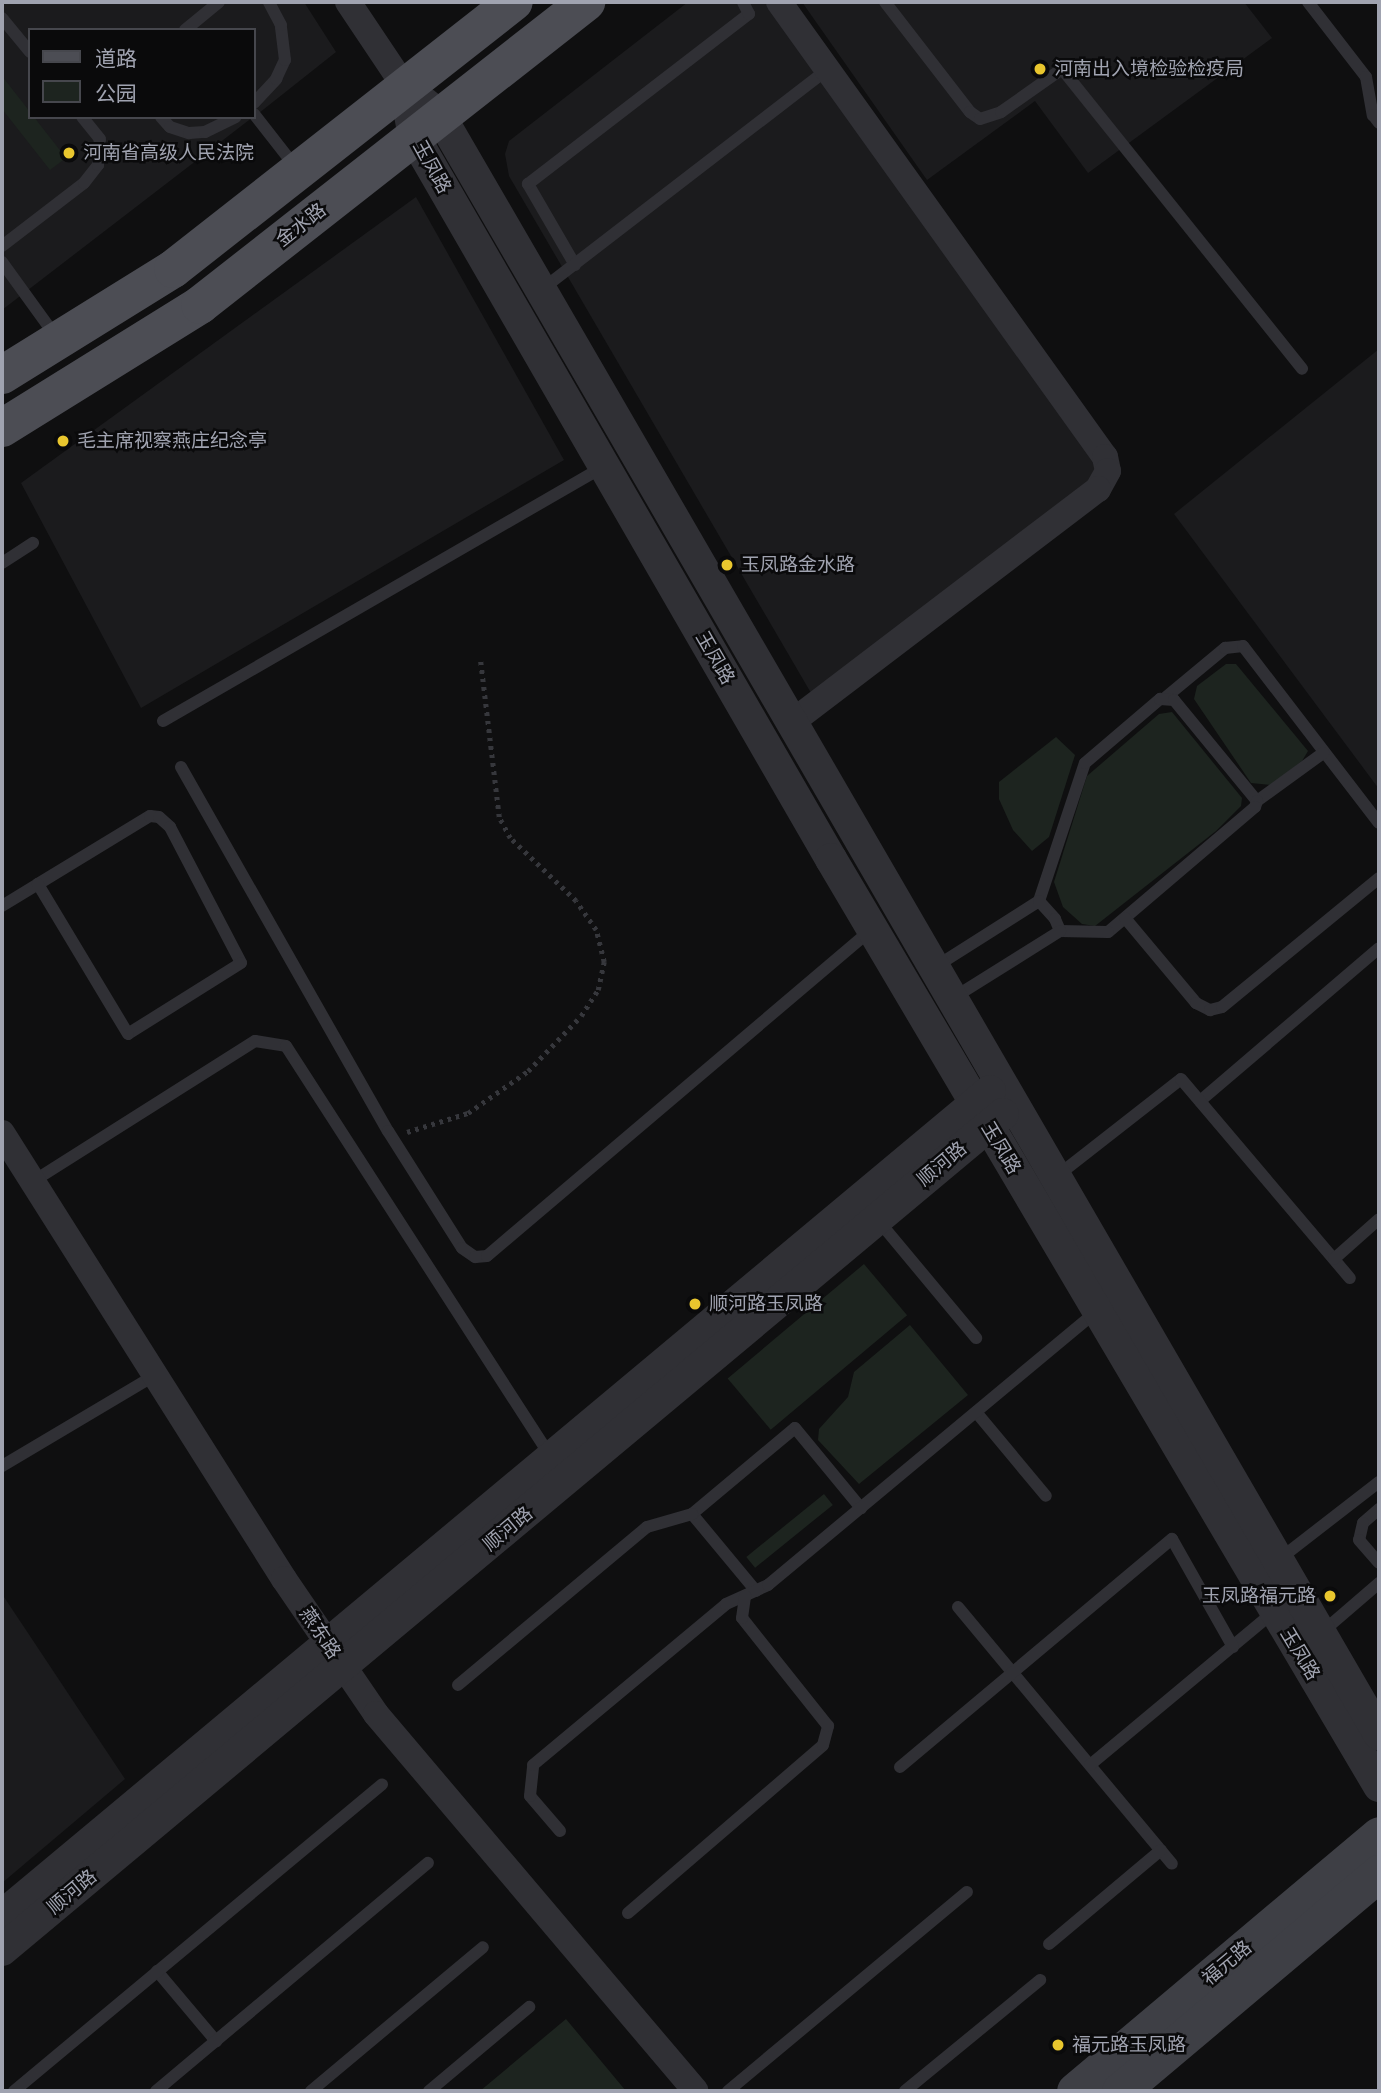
<!DOCTYPE html>
<meta charset="utf-8">
<style>
body{margin:0}
#map{position:relative;width:1381px;height:2093px;overflow:hidden;background:#0f0f10;font-family:"Space Grotesk","Noto Sans SC",sans-serif}
div>[style]{position:absolute}
.built>*{inset:0;background:#1b1b1d}
.green>*{inset:0;background:#1d241f;transform-origin:0 0}
.path>*{height:4.5px;margin-top:-2.25px;transform-origin:0;background:repeating-linear-gradient(90deg,#36373c 0 3.5px,transparent 0 8.5px)}
.service>*{height:12px;margin:-6px;padding:0 6px;transform-origin:6px;border-radius:6px;background:#303035}
.minor>*{height:26px;margin:-13px;padding:0 13px;transform-origin:13px;border-radius:13px;background:#303035}
.tertiary>*{height:32px;margin:-16px;padding:0 16px;transform-origin:16px;border-radius:16px;background:#303035}
.secondary>*{height:37px;margin:-18.5px;padding:0 18.5px;transform-origin:18.5px;border-radius:18.5px;background:#3e3f45}
.primary>*{height:38px;margin:-19px;padding:0 19px;transform-origin:19px;border-radius:19px;background:#4c4d54}
.dots>*{width:19px;height:19px;translate:-50% -50%;box-sizing:border-box;border:4px solid #0a0a0b;border-radius:50%}
span{translate:-50% -50%;white-space:nowrap;text-align:center;line-height:1.15;-webkit-text-stroke:5px #0a0a0b;paint-order:stroke}
.poi-label{font-size:19px;color:#a0a3b0}
.left{translate:0 -50%;text-align:left}
.right{translate:-100% -50%;text-align:right}
.street-label{font-size:19px;color:#a0a3b0}
.frame{position:absolute;inset:0;border:4px solid #a0a3b0;pointer-events:none}
.legend{position:absolute;left:28px;top:28px;width:228px;height:91px;box-sizing:border-box;background:#0a0a0b;border:2px solid #46474d;margin:0;padding:9px 12px;list-style:none;font-size:21px;color:#a0a3b0}
.legend li{display:flex;align-items:center;gap:14px;height:35px}
.legend b{width:35px;border:2px solid #46474d}
</style>
<div id="map">
<div class="built">
<div style="clip-path:polygon(2px 2px,304px 2px,336px 52px,254px 117px,254px 30px,30px 30px,30px 117px,253px 117px,2px 310px)"></div>
<div style="clip-path:polygon(688px 2px,766px 2px,1088px 449px,1099px 474px,811px 693px,509px 176px,505px 154px,509px 141px)"></div>
<div style="clip-path:polygon(802px 2px,1244px 2px,1272px 38px,1088px 173px,1035px 101px,927px 180px)"></div>
<div style="clip-path:polygon(416px 197px,564px 460px,141px 708px,21px 483px)"></div>
<div style="clip-path:polygon(1379px 349px,1379px 789px,1174px 514px)"></div>
<div style="clip-path:polygon(2px 1594px,125px 1779px,2px 1883px)"></div>
</div>
<div class="green">
<div style="clip-path:polygon(2px 76px,66px 158px,50px 170px,2px 109px)"></div>
<div style="clip-path:polygon(1226px 664px,1236px 664px,1308px 751px,1302px 761px,1271px 785px,1251px 783px,1194px 699px,1197px 686px)"></div>
<div style="clip-path:polygon(1172px 712px,1242px 798px,1241px 806px,1216px 831px,1095px 926px,1082px 924px,1063px 907px,1054px 882px,1087px 776px,1159px 714px)"></div>
<div style="clip-path:polygon(1056px 737px,1075px 755px,1049px 837px,1032px 851px,1013px 830px,999px 799px,999px 782px)"></div>
<div style="left:864px;top:1264px;width:67px;height:178px;rotate:50deg"></div>
<div style="clip-path:polygon(910px 1325px,968px 1395px,859px 1484px,818px 1440px,819px 1429px,848px 1397px,854px 1372px)"></div>
<div style="left:824px;top:1494px;width:14px;height:100px;rotate:51deg"></div>
<div style="clip-path:polygon(566px 2019px,626px 2091px,480px 2091px)"></div>
</div>
<div class="path">
<div style="left:407px;top:1132px;width:64px;rotate:-17.3deg"></div>
<div style="left:468px;top:1113px;width:73px;rotate:-35deg"></div>
<div style="left:528px;top:1071px;width:76px;rotate:-46.1deg"></div>
<div style="left:581px;top:1016px;width:31px;rotate:-57deg"></div>
<div style="left:598px;top:990px;width:29px;rotate:-78deg"></div>
<div style="left:604px;top:962px;width:33px;rotate:-104deg"></div>
<div style="left:596px;top:930px;width:35px;rotate:-125deg"></div>
<div style="left:576px;top:901px;width:91px;rotate:-136.3deg"></div>
<div style="left:510px;top:838px;width:24px;rotate:-118deg"></div>
<div style="left:499px;top:817px;width:161px;rotate:-96.8deg"></div>
</div>
<div class="service">
<div style="left:885px;top:2px;width:139px;rotate:52.3deg"></div>
<div style="left:970px;top:112px;width:12px;rotate:35deg"></div>
<div style="left:980px;top:119px;width:22px;rotate:-18deg"></div>
<div style="left:1001px;top:112px;width:75px;rotate:-35.2deg"></div>
<div style="left:1062px;top:69px;width:384px;rotate:51.3deg"></div>
<div style="left:1308px;top:2px;width:95px;rotate:52.3deg"></div>
<div style="left:1366px;top:77px;width:39px;rotate:80deg"></div>
<div style="left:1373px;top:115px;width:10px;rotate:53deg"></div>
<div style="left:2px;top:18px;width:44px;rotate:50.5deg"></div>
<div style="left:185px;top:30px;width:44px;rotate:-39.5deg"></div>
<div style="left:254px;top:103px;width:33px;rotate:-47deg"></div>
<div style="left:276px;top:79px;width:21px;rotate:-65deg"></div>
<div style="left:285px;top:60px;width:35px;rotate:-97deg"></div>
<div style="left:281px;top:25px;width:26px;rotate:-118deg"></div>
<div style="left:254px;top:114px;width:70px;rotate:52deg"></div>
<div style="left:161px;top:117px;width:13px;rotate:48deg"></div>
<div style="left:170px;top:127px;width:20px;rotate:18deg"></div>
<div style="left:189px;top:133px;width:16px;rotate:-4deg"></div>
<div style="left:205px;top:132px;width:34px;rotate:-26deg"></div>
<div style="left:2px;top:246px;width:103px;rotate:-37.5deg"></div>
<div style="left:84px;top:183px;width:23px;rotate:-52deg"></div>
<div style="left:98px;top:165px;width:26px;rotate:-86deg"></div>
<div style="left:100px;top:139px;width:28px;rotate:-129deg"></div>
<div style="left:2px;top:262px;width:94px;rotate:54.1deg"></div>
<div style="left:575px;top:265px;width:94px;rotate:-120.1deg"></div>
<div style="left:528px;top:184px;width:279px;rotate:-37.6deg"></div>
<div style="left:749px;top:14px;width:13px;rotate:-117deg"></div>
<div style="left:541px;top:290px;width:361px;rotate:-37.6deg"></div>
<div style="left:2px;top:563px;width:37px;rotate:-33deg"></div>
<div style="left:1166px;top:697px;width:77px;rotate:-39.7deg"></div>
<div style="left:1225px;top:648px;width:18px;rotate:-6deg"></div>
<div style="left:1243px;top:646px;width:223px;rotate:52.5deg"></div>
<div style="left:163px;top:721px;width:508px;rotate:-30deg"></div>
<div style="left:181px;top:767px;width:419px;rotate:60.4deg"></div>
<div style="left:388px;top:1131px;width:138px;rotate:57.7deg"></div>
<div style="left:462px;top:1248px;width:16px;rotate:35deg"></div>
<div style="left:475px;top:1257px;width:12px;rotate:-5deg"></div>
<div style="left:487px;top:1256px;width:505px;rotate:-40.34deg"></div>
<div style="left:1257px;top:801px;width:82px;rotate:-36deg"></div>
<div style="left:1039px;top:901px;width:145px;rotate:-71.6deg"></div>
<div style="left:1085px;top:763px;width:99px;rotate:-40.5deg"></div>
<div style="left:1160px;top:699px;width:14px;rotate:4deg"></div>
<div style="left:1174px;top:700px;width:131px;rotate:50.6deg"></div>
<div style="left:1257px;top:801px;width:6px;rotate:108deg"></div>
<div style="left:1255px;top:807px;width:193px;rotate:139.6deg"></div>
<div style="left:1108px;top:932px;width:48px;rotate:-178.8deg"></div>
<div style="left:2px;top:906px;width:42px;rotate:-31.4deg"></div>
<div style="left:38px;top:884px;width:131px;rotate:-31.3deg"></div>
<div style="left:150px;top:816px;width:9px;rotate:6deg"></div>
<div style="left:159px;top:817px;width:15px;rotate:42deg"></div>
<div style="left:170px;top:827px;width:153px;rotate:62.4deg"></div>
<div style="left:241px;top:963px;width:133px;rotate:147.9deg"></div>
<div style="left:128px;top:1034px;width:175px;rotate:-121deg"></div>
<div style="left:1125px;top:918px;width:111px;rotate:50.1deg"></div>
<div style="left:1196px;top:1003px;width:16px;rotate:27deg"></div>
<div style="left:1210px;top:1010px;width:12px;rotate:-14deg"></div>
<div style="left:1222px;top:1007px;width:203px;rotate:-39.4deg"></div>
<div style="left:935px;top:967px;width:123px;rotate:-32.4deg"></div>
<div style="left:1039px;top:901px;width:24px;rotate:48deg"></div>
<div style="left:1055px;top:919px;width:13px;rotate:67deg"></div>
<div style="left:1060px;top:931px;width:126px;rotate:147.9deg"></div>
<div style="left:1200px;top:1101px;width:235px;rotate:-40.5deg"></div>
<div style="left:1057px;top:1176px;width:157px;rotate:-38deg"></div>
<div style="left:1181px;top:1079px;width:261px;rotate:49.7deg"></div>
<div style="left:32px;top:1182px;width:264px;rotate:-32.3deg"></div>
<div style="left:255px;top:1041px;width:31px;rotate:9deg"></div>
<div style="left:286px;top:1046px;width:489px;rotate:57.2deg"></div>
<div style="left:877px;top:1219px;width:155px;rotate:50.2deg"></div>
<div style="left:1334px;top:1259px;width:60px;rotate:-41.6deg"></div>
<div style="left:976px;top:1412px;width:109px;rotate:50.2deg"></div>
<div style="left:2px;top:1466px;width:178px;rotate:-30.7deg"></div>
<div style="left:1379px;top:1509px;width:21px;rotate:139deg"></div>
<div style="left:1363px;top:1523px;width:17px;rotate:103deg"></div>
<div style="left:1359px;top:1540px;width:30px;rotate:49deg"></div>
<div style="left:1277px;top:1561px;width:129px;rotate:-37.8deg"></div>
<div style="left:756px;top:1591px;width:100px;rotate:-129.7deg"></div>
<div style="left:692px;top:1514px;width:134px;rotate:-39.9deg"></div>
<div style="left:795px;top:1428px;width:104px;rotate:50.5deg"></div>
<div style="left:958px;top:1607px;width:334px;rotate:50.2deg"></div>
<div style="left:1321px;top:1633px;width:77px;rotate:-40.8deg"></div>
<div style="left:458px;top:1685px;width:246px;rotate:-39.9deg"></div>
<div style="left:647px;top:1527px;width:47px;rotate:-16.1deg"></div>
<div style="left:1090px;top:1765px;width:241px;rotate:-39.8deg"></div>
<div style="left:900px;top:1767px;width:355px;rotate:-40deg"></div>
<div style="left:1172px;top:1539px;width:124px;rotate:60.5deg"></div>
<div style="left:560px;top:1831px;width:46px;rotate:-130.6deg"></div>
<div style="left:530px;top:1796px;width:31px;rotate:-84deg"></div>
<div style="left:533px;top:1765px;width:251px;rotate:-39.8deg"></div>
<div style="left:726px;top:1604px;width:46px;rotate:-24.3deg"></div>
<div style="left:768px;top:1585px;width:428px;rotate:-39.8deg"></div>
<div style="left:628px;top:1913px;width:257px;rotate:-40.7deg"></div>
<div style="left:823px;top:1745px;width:20px;rotate:-75deg"></div>
<div style="left:828px;top:1726px;width:138px;rotate:-128.5deg"></div>
<div style="left:742px;top:1618px;width:22px;rotate:-82deg"></div>
<div style="left:1049px;top:1944px;width:146px;rotate:-40deg"></div>
<div style="left:157px;top:1971px;width:92px;rotate:49.9deg"></div>
<div style="left:14px;top:2091px;width:479px;rotate:-39.8deg"></div>
<div style="left:156px;top:2091px;width:355px;rotate:-40deg"></div>
<div style="left:311px;top:2091px;width:224px;rotate:-39.9deg"></div>
<div style="left:429px;top:2091px;width:131px;rotate:-40deg"></div>
<div style="left:728px;top:2091px;width:311px;rotate:-39.8deg"></div>
<div style="left:905px;top:2091px;width:175px;rotate:-39.4deg"></div>
</div>
<div class="minor">
<div style="left:348px;top:2px;width:102px;rotate:56.2deg"></div>
<div style="left:779px;top:2px;width:560px;rotate:54.38deg"></div>
<div style="left:1105px;top:457px;width:14px;rotate:78deg"></div>
<div style="left:1108px;top:471px;width:21px;rotate:119deg"></div>
<div style="left:1098px;top:489px;width:387px;rotate:142.7deg"></div>
<div style="left:2px;top:1133px;width:528px;rotate:57.7deg"></div>
<div style="left:284px;top:1579px;width:163px;rotate:55.7deg"></div>
<div style="left:376px;top:1714px;width:494px;rotate:49.7deg"></div>
</div>
<div class="tertiary">
<div style="left:405px;top:87px;width:51px;rotate:79.8deg"></div>
<div style="left:414px;top:137px;width:834px;rotate:59.99deg"></div>
<div style="left:831px;top:859px;width:1077px;rotate:59.41deg"></div>
<div style="left:424px;top:103px;width:21px;rotate:39deg"></div>
<div style="left:440px;top:116px;width:1871px;rotate:59.87deg"></div>
<div style="left:2px;top:1916px;width:1287px;rotate:-39.86deg"></div>
<div style="left:2px;top:1950px;width:1304px;rotate:-39.87deg"></div>
</div>
<div class="secondary">
<div style="left:1075px;top:2091px;width:397px;rotate:-40.1deg"></div>
<div style="left:1120px;top:2091px;width:339px;rotate:-40.1deg"></div>
</div>
<div class="primary">
<div style="left:2px;top:375px;width:201px;rotate:-31.8deg"></div>
<div style="left:173px;top:269px;width:433px;rotate:-38.1deg"></div>
<div style="left:2px;top:428px;width:233px;rotate:-31.8deg"></div>
<div style="left:200px;top:305px;width:491px;rotate:-38.1deg"></div>
</div>
<div class="dots">
<div style="left:1040px;top:69px;background:#e9c62e"></div>
<div style="left:69px;top:153px;background:#e9c62e"></div>
<div style="left:63px;top:441px;background:#e9c62e"></div>
<div style="left:727px;top:565px;background:#e9c62e"></div>
<div style="left:695px;top:1304px;background:#e9c62e"></div>
<div style="left:1330px;top:1596px;background:#e9c62e"></div>
<div style="left:1058px;top:2045px;background:#e9c62e"></div>
</div>
<div class="poi-label">
<span class="left" style="left:1054px;top:69px">河南出入境检验检疫局</span>
<span class="left" style="left:83px;top:153px">河南省高级人民法院</span>
<span class="left" style="left:77px;top:441px">毛主席视察燕庄纪念亭</span>
<span class="left" style="left:741px;top:565px">玉凤路金水路</span>
<span class="left" style="left:709px;top:1304px">顺河路玉凤路</span>
<span class="right" style="left:1316px;top:1596px">玉凤路福元路</span>
<span class="left" style="left:1072px;top:2045px">福元路玉凤路</span>
</div>
<div class="street-label">
<span style="left:432px;top:167px;rotate:61deg">玉凤路</span>
<span style="left:301px;top:225px;rotate:-38deg">金水路</span>
<span style="left:715px;top:658px;rotate:60deg">玉凤路</span>
<span style="left:1001px;top:1148px;rotate:59deg">玉凤路</span>
<span style="left:942px;top:1164px;rotate:-40deg">顺河路</span>
<span style="left:508px;top:1529px;rotate:-40deg">顺河路</span>
<span style="left:320px;top:1633px;rotate:56deg">燕东路</span>
<span style="left:1300px;top:1654px;rotate:59deg">玉凤路</span>
<span style="left:72px;top:1892px;rotate:-40deg">顺河路</span>
<span style="left:1227px;top:1963px;rotate:-40deg">福元路</span>
</div>
<div class="frame"></div>
<ul class="legend">
<li><b style="height:9px;background:#4c4d54"></b>道路</li>
<li><b style="height:19px;background:#1d241f"></b>公园</li>
</ul>
</div>
